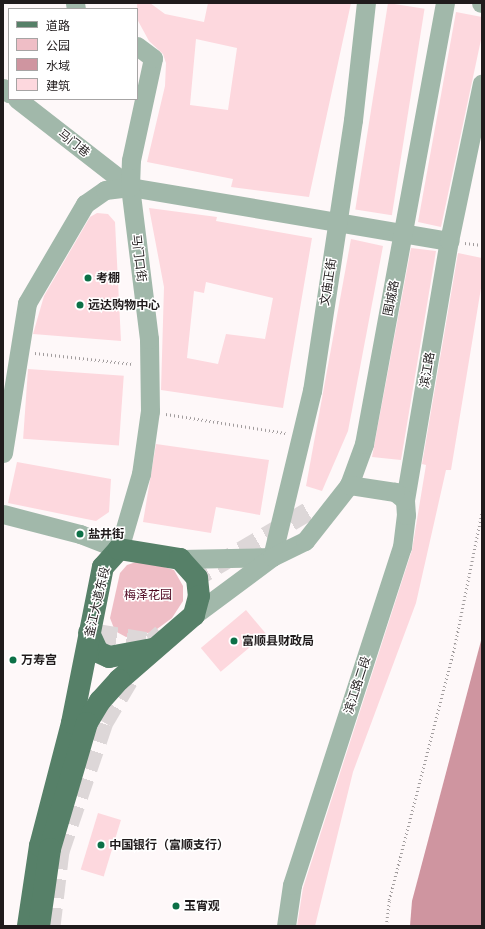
<!DOCTYPE html>
<meta charset="utf-8">
<style>
body{margin:0}
#map{position:relative;width:485px;height:929px;overflow:hidden;background:#fef8f9;font-family:"Golos Text","Noto Sans SC",sans-serif}
div>[style]{position:absolute}
.green>*{inset:0;background:#efbec6}
.water>*{inset:0;background:#cf95a0}
.building>*{inset:0;background:#fdd8de;transform-origin:0 0}
.minor-tunnel>*{height:19px;margin-top:-9.5px;transform-origin:0;background:repeating-linear-gradient(90deg,#ddd7d8 0 19px,transparent 0 29px)}
.path>*{height:2.5px;margin-top:-1.25px;transform-origin:0;background:repeating-linear-gradient(90deg,#a29d9e 0 1px,transparent 0 4px)}
.minor>*{height:19px;margin:-9.5px;padding:0 9.5px;transform-origin:9.5px;border-radius:9.5px;background:#a1b8aa}
.major>*{height:22px;margin:-11px;padding:0 11px;transform-origin:11px;border-radius:11px;background:#568068}
.dots>*{width:11px;height:11px;translate:-50% -50%;box-sizing:border-box;border:2px solid #fff;border-radius:50%}
span{translate:-50% -50%;white-space:nowrap;text-align:center;line-height:1.15;-webkit-text-stroke:3px #fff;paint-order:stroke}
.street-label{font-size:12px;color:#201b1c}
.poi-label{font-size:12px;color:#201b1c;font-weight:700}
.left{translate:0 -50%;text-align:left}
.park-label{font-size:12px;color:#4e0821}
.frame{position:absolute;inset:0;border:4px solid #201b1c;pointer-events:none}
.legend{position:absolute;left:8px;top:8px;width:130px;height:92px;box-sizing:border-box;background:#fff;border:1px solid #a6a4a4;margin:0;padding:5px 7px;list-style:none;font-size:12px;color:#201b1c}
.legend li{display:flex;align-items:center;gap:8px;height:20px}
.legend b{width:20px;border:1px solid #a6a4a4}
</style>
<div id="map">
<div class="green">
<div style="clip-path:polygon(142px 560px,174px 570px,183px 586px,183px 601px,172px 618px,153px 632px,126px 637px,115px 631px,110px 618px,120px 573px,127px 565px)"></div>
</div>
<div class="water">
<div style="clip-path:polygon(482px 637px,482px 926px,410px 926px,412px 901px)"></div>
</div>
<div class="building">
<div style="clip-path:polygon(evenodd,137px 3px,150px 3px,165px 14px,204px 22px,208px 3px,351px 3px,309px 197px,231px 187px,233px 179px,147px 162px,165px 86px,166px 63px,163px 54px,149px 41px,137px 19px,137px 3px,196px 39px,237px 48px,228px 110px,190px 105px,196px 39px)"></div>
<div style="left:388px;top:3px;width:37px;height:209px;rotate:9deg"></div>
<div style="clip-path:polygon(456px 12px,482px 17px,482px 35px,441px 227px,418px 222px)"></div>
<div style="clip-path:polygon(evenodd,149px 208px,217px 217px,216px 221px,312px 238px,283px 408px,161px 390px,164px 287px,149px 208px,206px 282px,273px 298px,265px 339px,226px 334px,218px 364px,187px 358px,194px 291px,204px 293px,206px 282px)"></div>
<div style="clip-path:polygon(97px 213px,108px 214px,115px 222px,121px 341px,33px 334px,44px 296px,90px 217px)"></div>
<div style="clip-path:polygon(351px 239px,383px 246px,348px 431px,322px 491px,306px 486px)"></div>
<div style="clip-path:polygon(411px 248px,436px 251px,401px 460px,372px 457px)"></div>
<div style="clip-path:polygon(458px 253px,482px 258px,482px 282px,451px 470px,446px 470px,416px 603px,353px 772px,315px 926px,297px 926px,303px 888px,412px 550px,426px 465px,422px 464px)"></div>
<div style="left:28px;top:369px;width:96px;height:70px;rotate:4deg"></div>
<div style="clip-path:polygon(156px 444px,269px 460px,260px 515px,216px 507px,211px 533px,143px 522px)"></div>
<div style="clip-path:polygon(17px 462px,111px 479px,109px 512px,96px 521px,8px 503px)"></div>
<div style="left:246px;top:610px;width:31px;height:59px;rotate:50deg"></div>
<div style="left:98px;top:813px;width:24px;height:59px;rotate:17deg"></div>
</div>
<div class="minor-tunnel">
<div style="left:191px;top:580px;width:136px;rotate:-30.5deg"></div>
<div style="left:98px;top:633px;width:55px;rotate:9.5deg"></div>
<div style="left:152px;top:642px;width:13px;rotate:-42deg"></div>
<div style="left:51px;top:926px;width:76px;rotate:-83.2deg"></div>
<div style="left:60px;top:851px;width:136px;rotate:-71.2deg"></div>
<div style="left:104px;top:722px;width:57px;rotate:-59.4deg"></div>
</div>
<div class="path">
<div style="left:465px;top:243px;width:17px;rotate:7deg"></div>
<div style="left:35px;top:353px;width:99px;rotate:6.4deg"></div>
<div style="left:166px;top:414px;width:121px;rotate:9deg"></div>
<div style="left:386px;top:926px;width:26px;rotate:-83deg"></div>
<div style="left:389px;top:900px;width:264px;rotate:-75.5deg"></div>
<div style="left:455px;top:644px;width:136px;rotate:-78.5deg"></div>
</div>
<div class="minor">
<div style="left:75px;top:3px;width:6px;rotate:81deg"></div>
<div style="left:481px;top:3px;width:1px"></div>
<div style="left:3px;top:88px;width:8px;rotate:40deg"></div>
<div style="left:17px;top:99px;width:143px;rotate:37.9deg"></div>
<div style="left:3px;top:453px;width:152px;rotate:-80.9deg"></div>
<div style="left:27px;top:303px;width:115px;rotate:-59.6deg"></div>
<div style="left:85px;top:204px;width:24px;rotate:-35deg"></div>
<div style="left:105px;top:190px;width:25px;rotate:-7deg"></div>
<div style="left:130px;top:187px;width:324px;rotate:9.6deg"></div>
<div style="left:405px;top:500px;width:263px;rotate:-80.4deg"></div>
<div style="left:449px;top:241px;width:161px;rotate:-78.2deg"></div>
<div style="left:3px;top:514px;width:80px;rotate:14.6deg"></div>
<div style="left:80px;top:534px;width:42px;rotate:21deg"></div>
<div style="left:119px;top:549px;width:78px;rotate:-73.7deg"></div>
<div style="left:141px;top:474px;width:64px;rotate:-81.9deg"></div>
<div style="left:150px;top:411px;width:72px;rotate:-90.8deg"></div>
<div style="left:149px;top:339px;width:153px;rotate:-97.1deg"></div>
<div style="left:130px;top:187px;width:27px;rotate:-88deg"></div>
<div style="left:131px;top:160px;width:104px;rotate:-77.8deg"></div>
<div style="left:153px;top:58px;width:20px;rotate:-143deg"></div>
<div style="left:272px;top:557px;width:171px;rotate:-76.5deg"></div>
<div style="left:312px;top:391px;width:274px;rotate:-81.4deg"></div>
<div style="left:353px;top:120px;width:118px;rotate:-83.7deg"></div>
<div style="left:180px;top:559px;width:92px;rotate:-1.2deg"></div>
<div style="left:194px;top:615px;width:97px;rotate:-36.6deg"></div>
<div style="left:272px;top:557px;width:37px;rotate:-26deg"></div>
<div style="left:305px;top:541px;width:71px;rotate:-51.8deg"></div>
<div style="left:349px;top:485px;width:44px;rotate:-69.9deg"></div>
<div style="left:364px;top:444px;width:448px;rotate:-79.6deg"></div>
<div style="left:286px;top:926px;width:41px;rotate:-81.7deg"></div>
<div style="left:292px;top:885px;width:355px;rotate:-72deg"></div>
<div style="left:402px;top:547px;width:32px;rotate:-83deg"></div>
<div style="left:406px;top:515px;width:15px;rotate:-94deg"></div>
<div style="left:405px;top:500px;width:13px;rotate:-141deg"></div>
<div style="left:395px;top:492px;width:47px;rotate:-171.3deg"></div>
</div>
<div class="major">
<div style="left:89px;top:633px;width:21px;rotate:65deg"></div>
<div style="left:98px;top:652px;width:12px;rotate:24deg"></div>
<div style="left:109px;top:657px;width:44px;rotate:-10.5deg"></div>
<div style="left:28px;top:926px;width:81px;rotate:-81.5deg"></div>
<div style="left:40px;top:846px;width:127px;rotate:-75.4deg"></div>
<div style="left:72px;top:723px;width:159px;rotate:-78.8deg"></div>
<div style="left:103px;top:567px;width:24px;rotate:-48deg"></div>
<div style="left:119px;top:549px;width:62px;rotate:9.3deg"></div>
<div style="left:180px;top:559px;width:25px;rotate:48deg"></div>
<div style="left:197px;top:578px;width:18px;rotate:84deg"></div>
<div style="left:199px;top:596px;width:20px;rotate:105deg"></div>
<div style="left:194px;top:615px;width:99px;rotate:139.1deg"></div>
<div style="left:119px;top:680px;width:28px;rotate:132deg"></div>
<div style="left:100px;top:701px;width:26px;rotate:121deg"></div>
<div style="left:87px;top:723px;width:131px;rotate:106.4deg"></div>
<div style="left:50px;top:849px;width:78px;rotate:98.1deg"></div>
</div>
<div class="dots">
<div style="left:88px;top:278px;background:#0c7047"></div>
<div style="left:80px;top:305px;background:#0c7047"></div>
<div style="left:80px;top:534px;background:#0c7047"></div>
<div style="left:234px;top:641px;background:#0c7047"></div>
<div style="left:13px;top:660px;background:#0c7047"></div>
<div style="left:101px;top:845px;background:#0c7047"></div>
<div style="left:176px;top:906px;background:#0c7047"></div>
</div>
<div class="street-label">
<span style="left:74px;top:143px;rotate:38deg">马门巷</span>
<span style="left:139px;top:258px;rotate:83deg">马门口街</span>
<span style="left:328px;top:282px;rotate:-81deg">文庙正街</span>
<span style="left:391px;top:298px;rotate:-79deg">围城路</span>
<span style="left:427px;top:370px;rotate:-80deg">滨江路</span>
<span style="left:97px;top:602px;rotate:-77deg">釜江大道东段</span>
<span style="left:357px;top:685px;rotate:-72deg">滨江路二段</span>
</div>
<div class="poi-label">
<span class="left" style="left:96px;top:278px">考棚</span>
<span class="left" style="left:88px;top:305px">远达购物中心</span>
<span class="left" style="left:88px;top:534px">盐井街</span>
<span class="left" style="left:242px;top:641px">富顺县财政局</span>
<span class="left" style="left:21px;top:660px">万寿宫</span>
<span class="left" style="left:109px;top:845px">中国银行（富顺支行）</span>
<span class="left" style="left:184px;top:906px">玉宵观</span>
</div>
<div class="park-label">
<span style="left:148px;top:595px">梅泽花园</span>
</div>
<div class="frame"></div>
<ul class="legend">
<li><b style="height:5px;background:#568068"></b>道路</li>
<li><b style="height:11px;background:#efbec6"></b>公园</li>
<li><b style="height:11px;background:#cf95a0"></b>水域</li>
<li><b style="height:11px;background:#fdd8de"></b>建筑</li>
</ul>
</div>
